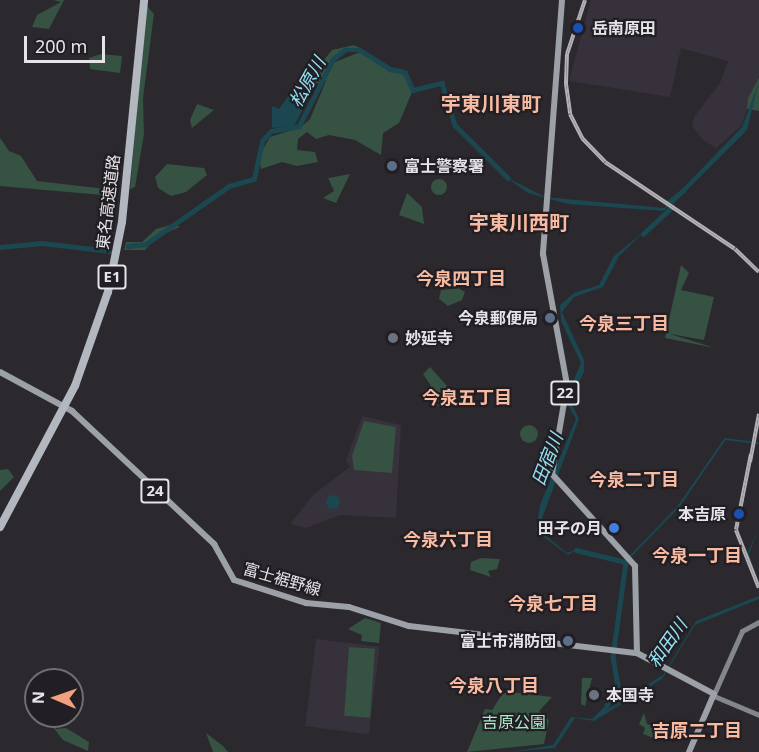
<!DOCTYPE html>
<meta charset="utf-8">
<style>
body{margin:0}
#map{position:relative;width:759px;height:752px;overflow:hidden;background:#2b282e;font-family:"Noto Sans","Noto Sans JP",sans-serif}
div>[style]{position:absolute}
.built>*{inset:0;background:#37313c;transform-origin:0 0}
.green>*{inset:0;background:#355243;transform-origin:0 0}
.round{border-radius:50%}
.water>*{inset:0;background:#1a4750}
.stream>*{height:1.5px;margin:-0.75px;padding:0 0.75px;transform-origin:0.75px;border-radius:0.75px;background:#1a4750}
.river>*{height:4.5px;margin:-2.25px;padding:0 2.25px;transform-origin:2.25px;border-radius:2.25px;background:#1a4750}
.secondary>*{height:5px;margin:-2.5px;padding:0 2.5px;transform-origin:2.5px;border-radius:2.5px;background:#83868b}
.primary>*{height:6px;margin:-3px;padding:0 3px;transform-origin:3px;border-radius:3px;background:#9ca0a7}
.highway>*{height:8px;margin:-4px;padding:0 4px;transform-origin:4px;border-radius:4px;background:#b3b7bf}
.rail>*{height:4px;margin-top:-2px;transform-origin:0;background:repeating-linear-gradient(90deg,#211e24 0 4.5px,#b4b1b6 0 9px);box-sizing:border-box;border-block:2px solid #b4b1b6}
.dots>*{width:16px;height:16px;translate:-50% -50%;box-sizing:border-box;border:3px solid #211e24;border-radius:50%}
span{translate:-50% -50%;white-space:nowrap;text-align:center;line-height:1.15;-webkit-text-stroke:4.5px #211e24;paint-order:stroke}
.shield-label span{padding:2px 4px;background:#211e24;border:2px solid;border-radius:4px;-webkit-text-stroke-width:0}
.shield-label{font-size:15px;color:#e6e4e8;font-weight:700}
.poi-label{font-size:16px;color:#e6e4e8;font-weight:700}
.left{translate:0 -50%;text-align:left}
.right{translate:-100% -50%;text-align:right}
.street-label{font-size:16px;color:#e6e4e8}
.park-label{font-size:16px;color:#a8e9c6}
.water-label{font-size:18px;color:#94e2f4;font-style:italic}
.neighbourhood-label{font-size:18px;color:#f8baa1;font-weight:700}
.quarter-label{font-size:20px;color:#f8baa1;font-weight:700}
.north{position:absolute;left:24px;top:668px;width:60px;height:60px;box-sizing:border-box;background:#211e24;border:2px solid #706d72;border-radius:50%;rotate:272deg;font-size:16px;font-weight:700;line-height:24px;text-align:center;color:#e6e4e8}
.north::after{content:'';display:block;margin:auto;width:21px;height:27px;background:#f2a07f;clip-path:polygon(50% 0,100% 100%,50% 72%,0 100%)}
.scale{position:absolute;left:24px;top:36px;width:81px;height:27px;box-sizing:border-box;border:3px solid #e6e4e8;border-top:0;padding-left:8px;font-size:18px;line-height:21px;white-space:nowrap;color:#e6e4e8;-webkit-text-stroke:4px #211e24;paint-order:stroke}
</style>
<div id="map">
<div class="built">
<div style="clip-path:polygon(591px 0,759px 0,759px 77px,741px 126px,716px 148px,703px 140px,692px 126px,694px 117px,720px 83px,728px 61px,681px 48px,670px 97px,569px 81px)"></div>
<div style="clip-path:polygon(362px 416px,401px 425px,396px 518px,340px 515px,307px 528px,290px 524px,314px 494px,350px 467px,346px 461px)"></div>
<div style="left:316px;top:639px;width:64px;height:88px;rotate:7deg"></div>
</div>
<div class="green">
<div style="clip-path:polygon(53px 0,64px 0,49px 29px,32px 27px,37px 15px,61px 2px)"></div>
<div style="clip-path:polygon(146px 5px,154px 14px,143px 98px,144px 134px,135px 187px,130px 189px)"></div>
<div style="clip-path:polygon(354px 45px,364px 50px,349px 49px,334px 60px,335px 62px,360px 52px,409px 78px,413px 90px,399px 123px,383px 133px,381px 155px,355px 140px,329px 135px,316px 139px,307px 132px,298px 139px,297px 150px,315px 152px,318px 162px,297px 166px,282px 162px,261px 169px,259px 156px,270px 137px,301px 127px,310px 119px,326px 81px,311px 85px,311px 76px,332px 50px)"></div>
<div style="clip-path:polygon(101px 54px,122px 56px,120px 73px,90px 69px,89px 58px)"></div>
<div style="clip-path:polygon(759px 78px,759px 111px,747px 109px,748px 98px)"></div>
<div style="clip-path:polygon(197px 104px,214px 110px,192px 128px,190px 120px)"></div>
<div style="clip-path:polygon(0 138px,9px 151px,21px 156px,37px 181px,114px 190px,113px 196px,0 186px)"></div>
<div style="clip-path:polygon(167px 164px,204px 168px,207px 175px,186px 192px,171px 196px,158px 188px,155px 177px)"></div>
<div style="clip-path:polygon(350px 174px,336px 203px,323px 198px,334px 191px,328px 178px)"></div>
<div class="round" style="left:431px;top:179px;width:16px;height:16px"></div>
<div style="clip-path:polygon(407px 193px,422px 207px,424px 224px,399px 215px)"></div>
<div style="clip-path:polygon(174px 224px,180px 227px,158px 236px,145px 250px,124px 250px,126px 242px,142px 242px,156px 229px)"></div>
<div style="clip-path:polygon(681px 265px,689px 273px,681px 290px,714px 297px,704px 340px,670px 334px,715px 348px,665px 338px)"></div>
<div style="clip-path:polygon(458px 288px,465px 292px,462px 300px,448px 306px,439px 299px,441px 290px)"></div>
<div style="clip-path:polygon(430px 367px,449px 388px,443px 408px,428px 401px,431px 386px,423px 374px)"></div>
<div style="clip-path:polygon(364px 421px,396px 427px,392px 473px,354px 470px,352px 456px)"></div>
<div class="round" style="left:520px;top:425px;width:18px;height:18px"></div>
<div style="clip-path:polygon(8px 469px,14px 477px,0 491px,0 470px)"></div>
<div style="clip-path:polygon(481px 558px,500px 559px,497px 569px,488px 571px,491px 577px,470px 570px,471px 562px)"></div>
<div style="clip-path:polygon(365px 618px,381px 623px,379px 643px,361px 641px,362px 635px,348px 629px)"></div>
<div style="left:349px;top:647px;width:26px;height:69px;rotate:4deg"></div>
<div style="clip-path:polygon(582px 678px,592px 678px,585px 706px,581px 704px)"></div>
<div style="clip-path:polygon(504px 691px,552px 697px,539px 711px,549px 720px,544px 744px,467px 752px,485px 709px,492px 710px)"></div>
<div style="clip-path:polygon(644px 713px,647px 724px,661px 730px,658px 740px,643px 734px,645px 728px,639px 724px)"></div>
<div style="clip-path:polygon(54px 722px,56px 729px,66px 728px,89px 742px,88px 751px,63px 740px,52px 726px)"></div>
<div style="clip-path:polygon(206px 733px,223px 746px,228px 752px,213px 752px)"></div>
</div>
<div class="water">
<div style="clip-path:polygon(759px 82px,747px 130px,665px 212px,679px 194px,664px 211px,568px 204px,528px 193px,504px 176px,545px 197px,664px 208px,742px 127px)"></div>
<div style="clip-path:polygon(289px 95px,307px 102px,294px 126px,272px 128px,272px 106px,279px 109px)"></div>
<div style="clip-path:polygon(645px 231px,619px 256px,603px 287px,574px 297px,562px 312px,584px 360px,584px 372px,570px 401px,579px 419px,538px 529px,567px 553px,580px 548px,568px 555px,536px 531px,540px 505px,576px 419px,565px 400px,581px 363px,561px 321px,560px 305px,574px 293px,599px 285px,614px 256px)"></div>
<div class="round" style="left:326px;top:495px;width:14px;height:14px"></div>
<div style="clip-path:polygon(759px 528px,749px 554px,759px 585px,746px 556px)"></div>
<div style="clip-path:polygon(759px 596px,759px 599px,695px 625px,662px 679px,594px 721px,575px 718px,555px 748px,509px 752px,553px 745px,571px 717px,592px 719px,609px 702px,606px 710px,663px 675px,696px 621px)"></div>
</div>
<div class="stream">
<div style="left:630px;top:557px;width:71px;rotate:-46.1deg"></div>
<div style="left:679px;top:506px;width:81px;rotate:-55.5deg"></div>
<div style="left:725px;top:439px;width:34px;rotate:7deg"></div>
</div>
<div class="river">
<div style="left:669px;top:202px;width:19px;rotate:-39deg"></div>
<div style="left:643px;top:234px;width:40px;rotate:-43deg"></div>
<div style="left:128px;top:246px;width:18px;rotate:-6deg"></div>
<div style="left:146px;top:244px;width:101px;rotate:-34.9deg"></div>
<div style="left:229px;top:186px;width:26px;rotate:-16deg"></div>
<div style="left:254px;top:179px;width:39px;rotate:-78deg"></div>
<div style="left:262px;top:141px;width:13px;rotate:-48deg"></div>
<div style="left:271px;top:131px;width:28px;rotate:-10deg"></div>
<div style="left:299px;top:126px;width:75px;rotate:-63.1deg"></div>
<div style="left:333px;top:59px;width:15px;rotate:-37deg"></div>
<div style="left:345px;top:50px;width:15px"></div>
<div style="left:360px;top:50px;width:36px;rotate:32deg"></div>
<div style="left:390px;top:69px;width:15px;rotate:11deg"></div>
<div style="left:405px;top:72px;width:20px;rotate:66deg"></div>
<div style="left:413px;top:90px;width:30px;rotate:-14deg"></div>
<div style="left:442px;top:83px;width:44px;rotate:72.8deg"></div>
<div style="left:455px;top:125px;width:75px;rotate:45deg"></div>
<div style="left:0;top:247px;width:42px;rotate:-5.4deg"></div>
<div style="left:42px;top:243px;width:68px;rotate:6.7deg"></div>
<div style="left:576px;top:550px;width:51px;rotate:13.5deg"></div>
<div style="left:626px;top:562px;width:96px;rotate:97.8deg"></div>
<div style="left:613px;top:657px;width:29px;rotate:80deg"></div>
<div style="left:618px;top:686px;width:23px;rotate:119deg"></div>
</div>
<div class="secondary">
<div style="left:714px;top:694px;width:69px;rotate:-66deg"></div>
<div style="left:742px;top:631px;width:19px;rotate:-28deg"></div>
<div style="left:714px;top:696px;width:49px;rotate:22.9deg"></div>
</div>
<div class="primary">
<div style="left:562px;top:0;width:255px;rotate:94.3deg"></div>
<div style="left:543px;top:254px;width:133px;rotate:79.6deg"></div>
<div style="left:567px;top:385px;width:90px;rotate:99.6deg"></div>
<div style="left:552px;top:474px;width:124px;rotate:47.9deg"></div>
<div style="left:635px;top:566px;width:87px;rotate:88.7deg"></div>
<div style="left:0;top:372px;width:82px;rotate:28.4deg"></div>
<div style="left:72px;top:411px;width:195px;rotate:43.1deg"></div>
<div style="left:214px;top:544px;width:41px;rotate:60.9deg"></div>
<div style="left:234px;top:580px;width:76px;rotate:17.7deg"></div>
<div style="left:306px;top:603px;width:43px;rotate:5.3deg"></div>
<div style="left:349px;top:607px;width:63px;rotate:17.6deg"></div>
<div style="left:409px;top:626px;width:230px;rotate:6.8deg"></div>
<div style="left:637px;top:653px;width:87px;rotate:28deg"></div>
<div style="left:714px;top:694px;width:63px;rotate:113.3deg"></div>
</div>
<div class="highway">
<div style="left:0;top:527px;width:160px;rotate:-62deg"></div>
<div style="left:75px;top:386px;width:100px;rotate:-70.7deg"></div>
<div style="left:108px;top:292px;width:71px;rotate:-78.7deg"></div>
<div style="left:122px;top:222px;width:223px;rotate:-84.3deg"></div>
</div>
<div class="rail">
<div style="left:585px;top:0;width:57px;rotate:108.4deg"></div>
<div style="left:567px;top:54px;width:30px;rotate:92deg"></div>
<div style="left:566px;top:84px;width:30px;rotate:82deg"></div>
<div style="left:570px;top:114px;width:27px;rotate:63deg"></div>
<div style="left:582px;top:138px;width:33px;rotate:46deg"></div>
<div style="left:605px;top:162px;width:156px;rotate:33.8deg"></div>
<div style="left:735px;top:249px;width:33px;rotate:44deg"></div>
<div style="left:751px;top:454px;width:77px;rotate:101.2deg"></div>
<div style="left:736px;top:530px;width:62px;rotate:68.4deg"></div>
<div style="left:750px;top:462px;width:49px;rotate:-79.4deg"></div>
</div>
<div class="dots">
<div style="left:578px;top:28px;background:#1a4fb4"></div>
<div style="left:392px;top:166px;background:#5c6f8a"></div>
<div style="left:550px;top:318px;background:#5c6f8a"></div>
<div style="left:393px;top:338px;background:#6b7280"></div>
<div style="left:739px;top:514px;background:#1a4fb4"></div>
<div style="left:614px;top:528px;background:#3f7fe0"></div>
<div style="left:568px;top:641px;background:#5c6f8a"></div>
<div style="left:594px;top:695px;background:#6b7280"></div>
</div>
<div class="shield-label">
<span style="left:112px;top:277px">E1</span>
<span style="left:565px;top:393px">22</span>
<span style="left:155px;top:491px">24</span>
</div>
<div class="poi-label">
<span class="left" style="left:592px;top:28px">岳南原田</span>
<span class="left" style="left:404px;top:166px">富士警察署</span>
<span class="right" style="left:538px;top:318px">今泉郵便局</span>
<span class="left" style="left:405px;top:338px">妙延寺</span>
<span class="right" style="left:726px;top:514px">本吉原</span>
<span class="right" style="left:602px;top:528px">田子の月</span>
<span class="right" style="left:556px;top:641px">富士市消防団</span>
<span class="left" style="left:606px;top:695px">本国寺</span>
</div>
<div class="street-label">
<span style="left:108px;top:202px;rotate:-83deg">東名高速道路</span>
<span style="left:282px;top:579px;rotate:16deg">富士裾野線</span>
</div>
<div class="park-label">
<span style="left:514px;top:722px">吉原公園</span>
</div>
<div class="water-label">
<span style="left:307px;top:82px;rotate:-61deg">松原川</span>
<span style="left:547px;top:459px;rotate:-69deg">田宿川</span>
<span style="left:667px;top:643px;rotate:-55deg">和田川</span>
</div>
<div class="neighbourhood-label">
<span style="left:461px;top:278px">今泉四丁目</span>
<span style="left:624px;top:323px">今泉三丁目</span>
<span style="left:467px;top:397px">今泉五丁目</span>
<span style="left:634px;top:479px">今泉二丁目</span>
<span style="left:448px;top:539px">今泉六丁目</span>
<span style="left:697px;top:555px">今泉一丁目</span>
<span style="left:553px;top:603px">今泉七丁目</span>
<span style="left:494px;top:685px">今泉八丁目</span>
<span style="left:697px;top:730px">吉原二丁目</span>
</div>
<div class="quarter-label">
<span style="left:491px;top:103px">宇東川東町</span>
<span style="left:519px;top:222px">宇東川西町</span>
</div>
<div class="north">N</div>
<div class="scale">200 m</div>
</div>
